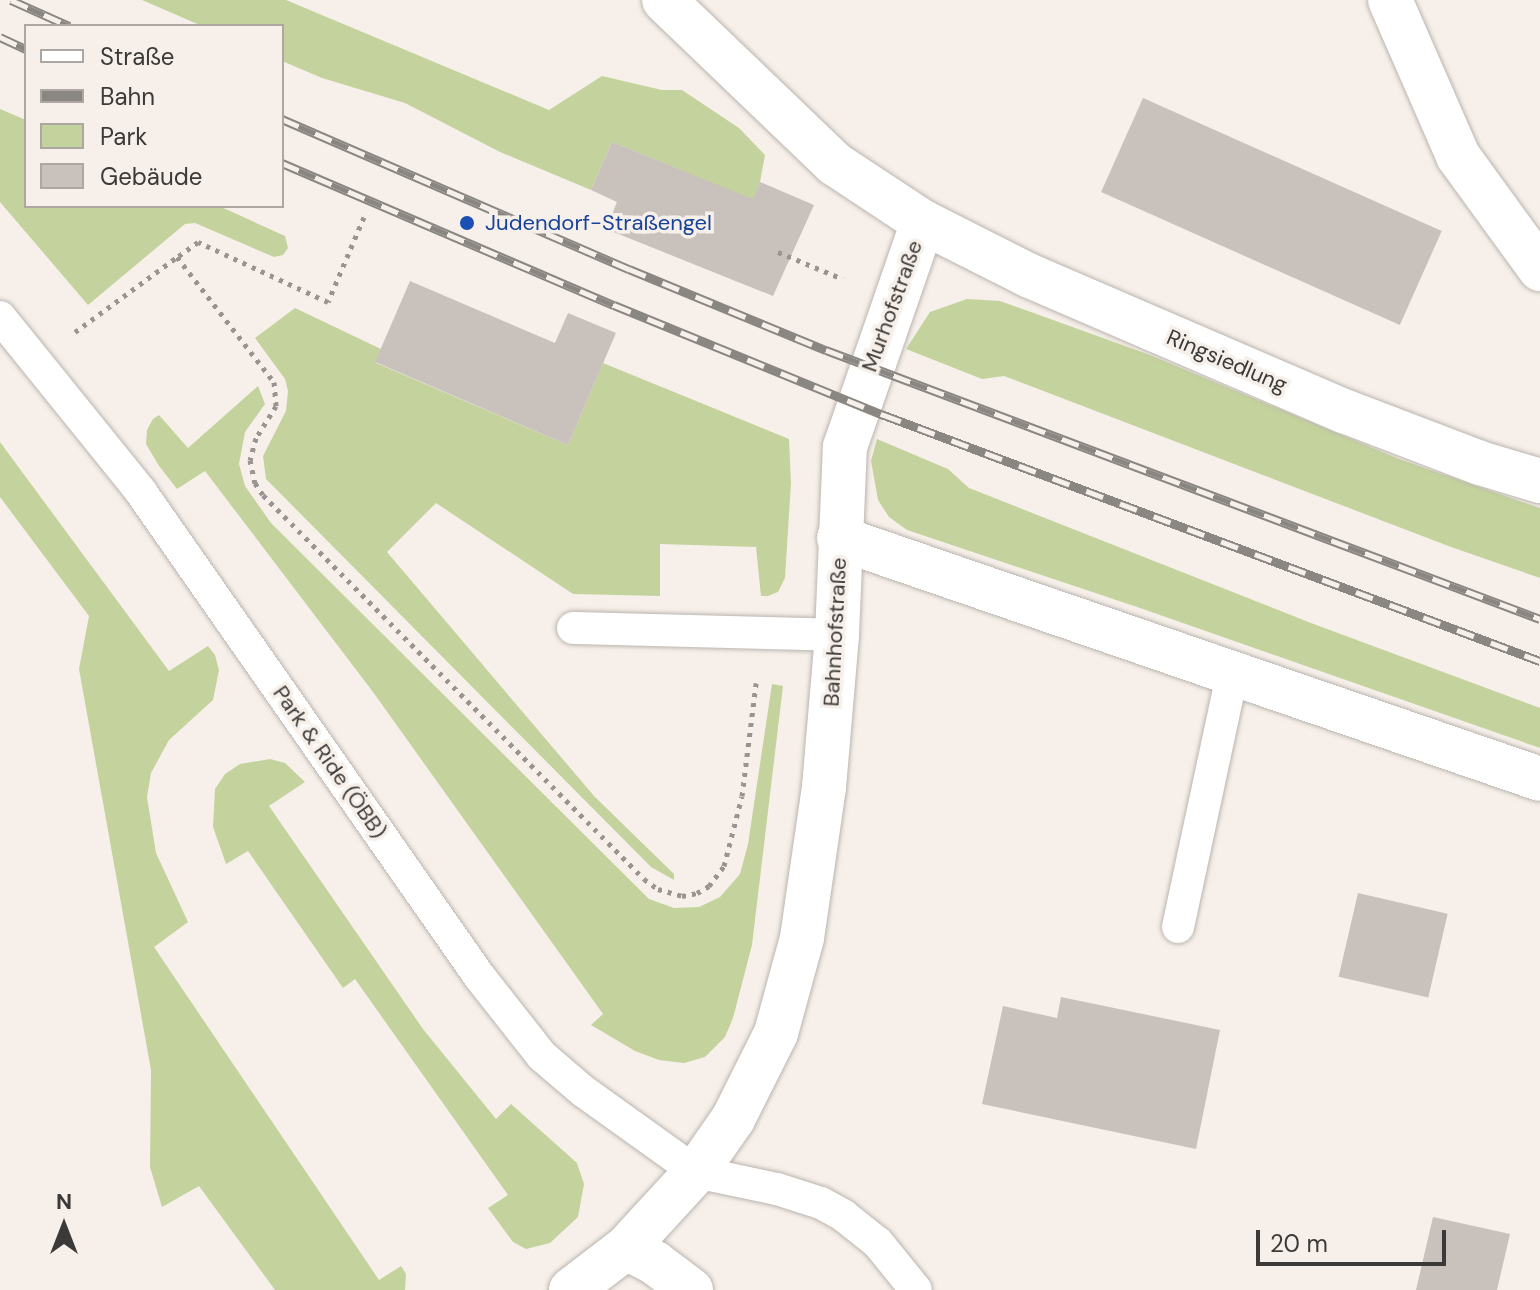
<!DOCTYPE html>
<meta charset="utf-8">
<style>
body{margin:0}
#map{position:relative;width:1540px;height:1290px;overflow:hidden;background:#f7f0ea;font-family:"DM Sans",sans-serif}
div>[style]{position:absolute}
.green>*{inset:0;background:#c4d39d}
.building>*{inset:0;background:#c8c1bc;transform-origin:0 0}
.path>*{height:5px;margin-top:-2.5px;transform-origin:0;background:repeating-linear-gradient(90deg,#999490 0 4px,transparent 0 10px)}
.roads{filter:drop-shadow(0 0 2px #bbb4af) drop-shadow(0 0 2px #bbb4af)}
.lane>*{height:32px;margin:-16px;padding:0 16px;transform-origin:16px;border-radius:16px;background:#fff}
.street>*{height:44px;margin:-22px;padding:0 22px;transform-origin:22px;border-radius:22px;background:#fff}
.rail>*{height:9px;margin-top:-4.5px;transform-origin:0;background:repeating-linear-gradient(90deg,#f7f0ea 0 18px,#8a8682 0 36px);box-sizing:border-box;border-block:2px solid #8a8682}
.dots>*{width:22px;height:22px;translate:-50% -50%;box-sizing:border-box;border:4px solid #f7f0ea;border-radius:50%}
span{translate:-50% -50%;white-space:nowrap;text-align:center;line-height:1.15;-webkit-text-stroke:7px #f7f0ea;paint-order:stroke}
.transit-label{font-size:22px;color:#164399}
.left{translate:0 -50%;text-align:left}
.street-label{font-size:22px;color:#3c3a38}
.legend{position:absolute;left:24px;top:24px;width:260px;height:184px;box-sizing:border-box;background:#f7f0ea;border:2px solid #aca7a3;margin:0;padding:10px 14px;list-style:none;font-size:24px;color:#3c3a38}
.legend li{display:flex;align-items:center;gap:16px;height:40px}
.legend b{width:40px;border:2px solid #aca7a3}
.north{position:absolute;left:24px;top:1186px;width:80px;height:80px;-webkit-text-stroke:6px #f7f0ea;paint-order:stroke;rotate:0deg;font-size:22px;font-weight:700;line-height:32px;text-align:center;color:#3c3a38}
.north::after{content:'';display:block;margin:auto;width:28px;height:36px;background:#3c3a38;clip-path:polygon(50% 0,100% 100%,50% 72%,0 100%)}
.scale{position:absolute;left:1256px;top:1230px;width:190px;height:36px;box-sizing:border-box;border:4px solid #3c3a38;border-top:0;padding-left:10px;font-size:24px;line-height:28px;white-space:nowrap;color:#3c3a38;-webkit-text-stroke:6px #f7f0ea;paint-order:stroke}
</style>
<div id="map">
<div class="green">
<div style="clip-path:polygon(142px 0,286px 0,549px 110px,602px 76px,662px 90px,682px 90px,739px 128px,765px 155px,760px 182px,744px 224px,683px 171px,612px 142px,591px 190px,500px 152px,405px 103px,322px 78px,282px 61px,282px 26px,202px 26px)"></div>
<div style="clip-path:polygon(0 109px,26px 120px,26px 206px,219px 206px,285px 236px,288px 248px,283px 255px,274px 257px,195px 223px,185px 224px,88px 305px,0 202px)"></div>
<div style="clip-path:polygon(967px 299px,1000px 301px,1031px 312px,1150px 355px,1399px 459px,1540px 508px,1540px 578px,1451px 547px,1004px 376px,982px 379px,906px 349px,930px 312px)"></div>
<div style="clip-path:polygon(295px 308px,381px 349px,376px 363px,568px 445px,603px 363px,789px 439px,791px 483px,785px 578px,778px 592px,768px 596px,761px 596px,756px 547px,660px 544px,660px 596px,573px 594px,436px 503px,387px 552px,594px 796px,674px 874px,674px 880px,651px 867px,266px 479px,263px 456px,286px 411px,288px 391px,285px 379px,255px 338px)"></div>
<div style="clip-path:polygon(258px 386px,265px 404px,245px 432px,239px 464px,245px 486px,271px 523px,649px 899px,674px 908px,699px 907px,720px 897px,740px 874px,748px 844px,772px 684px,783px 686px,752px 945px,733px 1018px,725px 1037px,705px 1057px,684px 1063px,659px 1060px,635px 1051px,591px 1025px,603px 1014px,373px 692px,205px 471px,177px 489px,159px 466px,146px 444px,147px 430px,153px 419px,159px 415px,188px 448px)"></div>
<div style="clip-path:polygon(877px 439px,948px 469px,969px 488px,1311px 623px,1540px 708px,1540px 748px,1140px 608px,907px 530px,889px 517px,878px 500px,871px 461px)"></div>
<div style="clip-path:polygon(0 442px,169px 671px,208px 646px,215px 655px,219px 670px,213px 700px,169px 740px,151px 773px,147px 797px,156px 853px,188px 922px,154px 947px,379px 1280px,401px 1266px,406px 1274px,405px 1290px,275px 1290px,199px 1186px,162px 1207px,150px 1167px,151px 1070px,79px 669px,89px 616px,0 497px)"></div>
<div style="clip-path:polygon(270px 759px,285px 763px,305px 782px,269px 806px,423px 1029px,496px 1119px,511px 1104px,577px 1163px,584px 1184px,578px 1217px,550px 1243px,526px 1249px,513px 1242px,488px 1208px,508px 1195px,355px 979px,343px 988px,248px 851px,226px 864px,213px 827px,215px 789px,225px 774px,240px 764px)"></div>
</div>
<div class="building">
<div style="left:1143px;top:98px;width:327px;height:103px;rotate:24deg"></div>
<div style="clip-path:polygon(612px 142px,753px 199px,760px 182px,814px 205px,773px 296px,606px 229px,617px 202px,591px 190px)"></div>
<div style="clip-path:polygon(410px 281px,555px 343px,568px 313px,616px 333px,568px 445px,375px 362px)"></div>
<div style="left:1358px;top:893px;width:92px;height:86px;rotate:13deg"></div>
<div style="clip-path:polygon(1061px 997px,1220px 1030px,1196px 1149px,982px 1104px,1003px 1006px,1057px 1018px)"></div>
<div style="clip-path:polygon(1433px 1217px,1510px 1234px,1497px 1290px,1416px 1290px)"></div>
</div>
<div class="path">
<div style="left:364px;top:217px;width:92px;rotate:113deg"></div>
<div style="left:328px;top:302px;width:143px;rotate:-155.2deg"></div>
<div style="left:198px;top:242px;width:26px;rotate:144deg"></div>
<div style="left:177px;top:257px;width:158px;rotate:52.2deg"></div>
<div style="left:274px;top:382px;width:24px;rotate:85deg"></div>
<div style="left:276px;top:406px;width:38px;rotate:122deg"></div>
<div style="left:256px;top:438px;width:23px;rotate:105deg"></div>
<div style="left:250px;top:460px;width:24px;rotate:78deg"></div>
<div style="left:255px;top:483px;width:14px;rotate:56deg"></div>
<div style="left:263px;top:495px;width:541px;rotate:45.22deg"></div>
<div style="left:644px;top:879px;width:17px;rotate:36deg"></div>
<div style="left:658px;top:889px;width:25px;rotate:16deg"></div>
<div style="left:682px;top:896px;width:15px;rotate:-11deg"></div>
<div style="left:697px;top:893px;width:14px;rotate:-30deg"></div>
<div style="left:709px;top:886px;width:25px;rotate:-53deg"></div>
<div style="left:724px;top:866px;width:72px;rotate:-75.6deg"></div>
<div style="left:742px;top:796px;width:114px;rotate:-82.9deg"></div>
<div style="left:778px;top:252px;width:70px;rotate:22.6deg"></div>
<div style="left:75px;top:332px;width:127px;rotate:-36.3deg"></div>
</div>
<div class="roads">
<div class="lane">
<div style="left:0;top:317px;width:225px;rotate:51.1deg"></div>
<div style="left:141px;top:492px;width:590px;rotate:55.07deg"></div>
<div style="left:479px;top:976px;width:102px;rotate:51.8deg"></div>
<div style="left:542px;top:1056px;width:54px;rotate:40.5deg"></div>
<div style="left:583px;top:1091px;width:139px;rotate:35.6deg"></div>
<div style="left:696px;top:1172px;width:83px;rotate:11.9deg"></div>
<div style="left:777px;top:1189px;width:46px;rotate:17.7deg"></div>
<div style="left:821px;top:1203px;width:26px;rotate:29deg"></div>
<div style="left:844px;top:1216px;width:43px;rotate:38.5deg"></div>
<div style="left:878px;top:1243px;width:60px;rotate:51deg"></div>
<div style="left:573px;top:628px;width:264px;rotate:1.5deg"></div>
<div style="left:1178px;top:927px;width:258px;rotate:-77.9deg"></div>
</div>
<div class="street">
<div style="left:664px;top:0;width:237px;rotate:43.8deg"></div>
<div style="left:835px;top:164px;width:105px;rotate:33.4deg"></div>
<div style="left:923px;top:222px;width:120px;rotate:26.8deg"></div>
<div style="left:1030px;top:276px;width:342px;rotate:23.3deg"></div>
<div style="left:1344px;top:411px;width:146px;rotate:20.9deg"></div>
<div style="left:1480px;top:463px;width:63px;rotate:16.7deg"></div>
<div style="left:1390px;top:0;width:170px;rotate:66.4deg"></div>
<div style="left:1458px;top:156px;width:140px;rotate:54deg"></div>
<div style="left:839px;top:538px;width:741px;rotate:18.97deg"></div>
<div style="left:626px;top:1248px;width:33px;rotate:27deg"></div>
<div style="left:655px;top:1263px;width:45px;rotate:36.9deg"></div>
<div style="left:571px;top:1290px;width:69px;rotate:-37.4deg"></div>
<div style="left:626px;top:1248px;width:103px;rotate:-47.4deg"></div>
<div style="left:696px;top:1172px;width:65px;rotate:-55.1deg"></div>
<div style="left:733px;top:1119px;width:96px;rotate:-63.4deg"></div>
<div style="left:776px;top:1033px;width:98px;rotate:-74.7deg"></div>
<div style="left:802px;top:938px;width:153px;rotate:-81.7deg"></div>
<div style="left:824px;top:787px;width:153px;rotate:-85.1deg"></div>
<div style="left:837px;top:635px;width:188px;rotate:-87.6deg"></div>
<div style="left:845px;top:447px;width:238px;rotate:-70.9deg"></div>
</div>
</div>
<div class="rail">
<div style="left:11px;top:0;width:64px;rotate:24.1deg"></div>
<div style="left:0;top:37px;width:29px;rotate:25deg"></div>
<div style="left:282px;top:119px;width:378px;rotate:23.4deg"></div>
<div style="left:629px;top:269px;width:213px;rotate:22.4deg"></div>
<div style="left:826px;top:350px;width:763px;rotate:20.64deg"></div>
<div style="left:282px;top:163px;width:361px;rotate:23.2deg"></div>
<div style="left:614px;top:305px;width:292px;rotate:22.2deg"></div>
<div style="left:884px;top:415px;width:701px;rotate:20.56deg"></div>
</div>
<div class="dots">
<div style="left:467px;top:223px;background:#1a4fb4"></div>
</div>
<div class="transit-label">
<span class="left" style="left:485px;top:223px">Judendorf-Straßengel</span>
</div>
<div class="street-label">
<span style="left:892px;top:306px;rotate:-70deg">Murhofstraße</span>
<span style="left:1227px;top:361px;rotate:23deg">Ringsiedlung</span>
<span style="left:835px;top:632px;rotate:-87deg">Bahnhofstraße</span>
<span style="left:330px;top:762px;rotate:55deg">Park &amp; Ride (ÖBB)</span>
</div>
<ul class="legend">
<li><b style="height:10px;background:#fff"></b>Straße</li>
<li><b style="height:10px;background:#8a8682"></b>Bahn</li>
<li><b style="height:22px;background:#c4d39d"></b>Park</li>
<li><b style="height:22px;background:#c8c1bc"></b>Gebäude</li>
</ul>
<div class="north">N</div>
<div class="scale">20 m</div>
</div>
